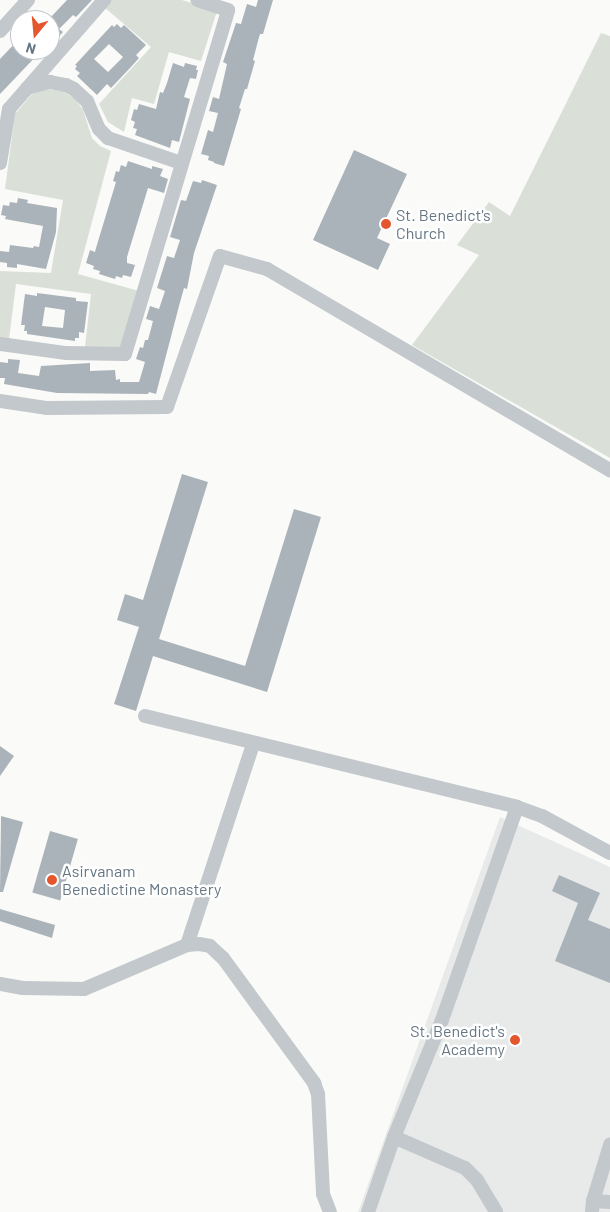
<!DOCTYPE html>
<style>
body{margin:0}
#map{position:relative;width:610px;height:1212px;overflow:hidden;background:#fafaf8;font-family:Barlow,sans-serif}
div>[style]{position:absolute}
.built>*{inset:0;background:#e8e9e9}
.green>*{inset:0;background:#dadfd7}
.building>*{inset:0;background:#aab3b9;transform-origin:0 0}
.minor>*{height:14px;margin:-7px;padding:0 7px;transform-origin:7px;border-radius:7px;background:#c3c8cc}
.dots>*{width:14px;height:14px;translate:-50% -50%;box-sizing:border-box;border:2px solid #fff;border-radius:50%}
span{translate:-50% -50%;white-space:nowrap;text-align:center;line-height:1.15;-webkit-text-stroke:5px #fff;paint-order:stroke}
.poi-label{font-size:16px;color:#657683}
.left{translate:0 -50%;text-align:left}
.right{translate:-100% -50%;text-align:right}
.north{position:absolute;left:10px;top:10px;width:50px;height:50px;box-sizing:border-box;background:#fff;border:1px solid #c1c8cd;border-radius:50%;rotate:197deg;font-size:14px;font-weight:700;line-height:20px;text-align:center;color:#657683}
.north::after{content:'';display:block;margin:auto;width:18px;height:22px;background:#e4572e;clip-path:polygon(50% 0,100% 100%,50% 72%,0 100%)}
</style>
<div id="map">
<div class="built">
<div style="clip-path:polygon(500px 817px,610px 867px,610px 1212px,358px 1212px)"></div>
</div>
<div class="green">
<div style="clip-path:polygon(109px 0,182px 0,217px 11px,201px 61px,169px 52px,154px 104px,132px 98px,124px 132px,108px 122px,99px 104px,151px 47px,104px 7px)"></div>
<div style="clip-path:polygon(601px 33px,610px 36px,610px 458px,412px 345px,479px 255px,457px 245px,489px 202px,510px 216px)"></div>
<div style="clip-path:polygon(47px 89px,62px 91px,75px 98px,83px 110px,92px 138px,100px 146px,111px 151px,78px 274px,139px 291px,122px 349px,85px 347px,91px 294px,16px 284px,9px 339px,0 338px,0 271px,51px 273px,63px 200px,5px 189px,15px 114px,32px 94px)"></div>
</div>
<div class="building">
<div style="clip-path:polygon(67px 0,92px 0,76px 17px,73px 15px,59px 29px,63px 32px,50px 46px,50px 18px)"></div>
<div style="clip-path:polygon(258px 0,273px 0,263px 34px,260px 34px,258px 41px,253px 60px,255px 61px,247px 89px,245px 89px,239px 108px,241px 109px,224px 166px,214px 163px,214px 162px,208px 160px,209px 156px,201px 154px,208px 130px,213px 132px,218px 113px,209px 111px,213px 97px,219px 99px,227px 64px,223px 62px,236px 23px,241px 24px,247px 4px,256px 7px)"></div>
<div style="clip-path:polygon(evenodd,117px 24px,121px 28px,124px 25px,146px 45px,136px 55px,139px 58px,130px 68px,111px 88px,107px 84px,97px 95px,77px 76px,80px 73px,75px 69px,77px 66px,75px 65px,112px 25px,114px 27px,117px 24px,109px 44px,123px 57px,108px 72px,94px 59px,109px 44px)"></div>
<div style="clip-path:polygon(20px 38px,20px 50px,42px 50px,0 94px,0 59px)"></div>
<div style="clip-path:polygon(173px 63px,184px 67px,185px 63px,197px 66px,196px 70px,198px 70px,196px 79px,190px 78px,184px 97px,190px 99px,179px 142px,172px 140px,170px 148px,135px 135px,137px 129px,133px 128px,135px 122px,131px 120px,134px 109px,137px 110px,139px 104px,156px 109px,160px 92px,163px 93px,167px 83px)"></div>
<div style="clip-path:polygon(354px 150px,407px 174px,377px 238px,390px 244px,378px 270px,313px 240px)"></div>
<div style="clip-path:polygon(128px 161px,152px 169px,152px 166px,163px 169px,160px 176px,168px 179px,164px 193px,148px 188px,127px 257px,127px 263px,135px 265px,131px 277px,123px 275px,122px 278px,116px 276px,115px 279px,99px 274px,100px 271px,93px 269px,94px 266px,86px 263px,90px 250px,95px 252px,96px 248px,116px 182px,113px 181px,116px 171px,119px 172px,121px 165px,126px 167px)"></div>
<div style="clip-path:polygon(202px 180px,217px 185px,194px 253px,187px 289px,184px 288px,179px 306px,156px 394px,149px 392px,148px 394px,57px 393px,4px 384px,5px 378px,0 378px,0 362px,8px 363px,8px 359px,20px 360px,18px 373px,39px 376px,41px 366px,90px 363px,90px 371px,115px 370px,116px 380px,120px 379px,120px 382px,139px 382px,145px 362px,136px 359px,140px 347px,143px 348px,145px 340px,148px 340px,153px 321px,146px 319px,150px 306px,159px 309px,165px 291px,157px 288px,167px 256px,174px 258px,180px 240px,170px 237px,181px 200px,186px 201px,193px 181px,201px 183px)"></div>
<div style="clip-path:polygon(18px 198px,28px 200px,27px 203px,57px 208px,56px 232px,46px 269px,17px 264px,17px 268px,7px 267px,7px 263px,0 262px,0 251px,9px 252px,10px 245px,33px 248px,34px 246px,39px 247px,43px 226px,5px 219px,6px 216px,1px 215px,3px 205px,9px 206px,10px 202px,17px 203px)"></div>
<div style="clip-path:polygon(evenodd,37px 293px,76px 298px,76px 301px,88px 302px,84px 333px,79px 332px,79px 338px,75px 338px,75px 341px,27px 334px,27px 331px,24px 331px,25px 325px,21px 325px,25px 294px,37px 296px,37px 293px,45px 307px,65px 310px,63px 328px,42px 326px,45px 307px)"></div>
<div style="clip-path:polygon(182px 474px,208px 482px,159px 639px,245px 666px,294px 509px,321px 517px,267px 692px,153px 656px,136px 711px,114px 704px,139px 627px,117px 620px,125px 594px,143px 600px)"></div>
<div style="clip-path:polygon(0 746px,14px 756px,0 776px)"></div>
<div style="clip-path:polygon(1px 816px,23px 822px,3px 892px,0 892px)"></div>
<div style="left:50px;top:831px;width:29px;height:64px;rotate:16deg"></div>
<div style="clip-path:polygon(559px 875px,600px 893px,588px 920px,610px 929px,610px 983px,555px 961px,578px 903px,552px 891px)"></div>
<div style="clip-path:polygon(0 909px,55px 925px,52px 938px,0 921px)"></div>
</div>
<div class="minor">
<div style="left:0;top:31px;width:42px;rotate:-47.9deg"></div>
<div style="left:27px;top:88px;width:24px;rotate:-15deg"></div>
<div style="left:50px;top:82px;width:16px;rotate:11deg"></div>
<div style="left:66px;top:85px;width:9px;rotate:27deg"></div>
<div style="left:74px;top:89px;width:18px;rotate:43deg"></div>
<div style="left:87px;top:101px;width:30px;rotate:67deg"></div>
<div style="left:99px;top:129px;width:13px;rotate:45deg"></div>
<div style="left:108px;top:138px;width:77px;rotate:18.9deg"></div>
<div style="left:0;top:163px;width:55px;rotate:-80.5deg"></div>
<div style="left:9px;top:109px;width:145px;rotate:-48.9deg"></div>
<div style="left:0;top:344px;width:67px;rotate:7.8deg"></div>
<div style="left:66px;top:353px;width:59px;rotate:1deg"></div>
<div style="left:125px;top:354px;width:359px;rotate:-73.3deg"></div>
<div style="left:228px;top:10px;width:32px;rotate:-162deg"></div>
<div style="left:0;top:401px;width:48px;rotate:8.5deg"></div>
<div style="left:47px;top:408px;width:120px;rotate:-0.5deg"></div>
<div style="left:167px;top:407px;width:160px;rotate:-70.7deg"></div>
<div style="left:220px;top:256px;width:49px;rotate:15.5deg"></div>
<div style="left:267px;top:269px;width:398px;rotate:30.4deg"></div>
<div style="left:145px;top:716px;width:383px;rotate:13.7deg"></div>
<div style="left:517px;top:807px;width:27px;rotate:20deg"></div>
<div style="left:542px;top:816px;width:77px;rotate:28.6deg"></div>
<div style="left:187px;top:945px;width:212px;rotate:-71.8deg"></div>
<div style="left:0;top:984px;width:23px;rotate:10deg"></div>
<div style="left:23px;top:988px;width:61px;rotate:0.9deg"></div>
<div style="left:84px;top:989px;width:112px;rotate:-23.1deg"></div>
<div style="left:187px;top:945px;width:12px;rotate:-5deg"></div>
<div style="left:199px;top:944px;width:11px;rotate:10deg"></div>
<div style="left:210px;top:946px;width:18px;rotate:43deg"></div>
<div style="left:223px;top:958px;width:155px;rotate:53.9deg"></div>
<div style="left:314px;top:1083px;width:12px;rotate:70deg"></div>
<div style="left:318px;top:1094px;width:100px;rotate:87.1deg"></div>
<div style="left:323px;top:1194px;width:19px;rotate:69deg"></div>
<div style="left:394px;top:1137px;width:77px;rotate:23.6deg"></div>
<div style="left:465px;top:1168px;width:17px;rotate:45deg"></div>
<div style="left:477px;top:1180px;width:37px;rotate:59deg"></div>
<div style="left:593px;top:1201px;width:59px;rotate:-73.1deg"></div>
<div style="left:368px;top:1212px;width:79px;rotate:-70.9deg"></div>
<div style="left:394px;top:1137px;width:126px;rotate:-67.7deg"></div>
<div style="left:442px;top:1020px;width:226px;rotate:-70.6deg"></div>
<div style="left:592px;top:1212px;width:11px;rotate:-85deg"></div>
<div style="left:593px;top:1201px;width:17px;rotate:3deg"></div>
</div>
<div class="dots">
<div style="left:386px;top:224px;background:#e4572e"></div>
<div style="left:52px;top:880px;background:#e4572e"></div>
<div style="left:515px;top:1040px;background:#e4572e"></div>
</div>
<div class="poi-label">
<span class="left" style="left:396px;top:224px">St. Benedict's<br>Church</span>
<span class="left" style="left:62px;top:880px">Asirvanam<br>Benedictine Monastery</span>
<span class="right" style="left:505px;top:1040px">St. Benedict's<br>Academy</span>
</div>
<div class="north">N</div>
</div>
